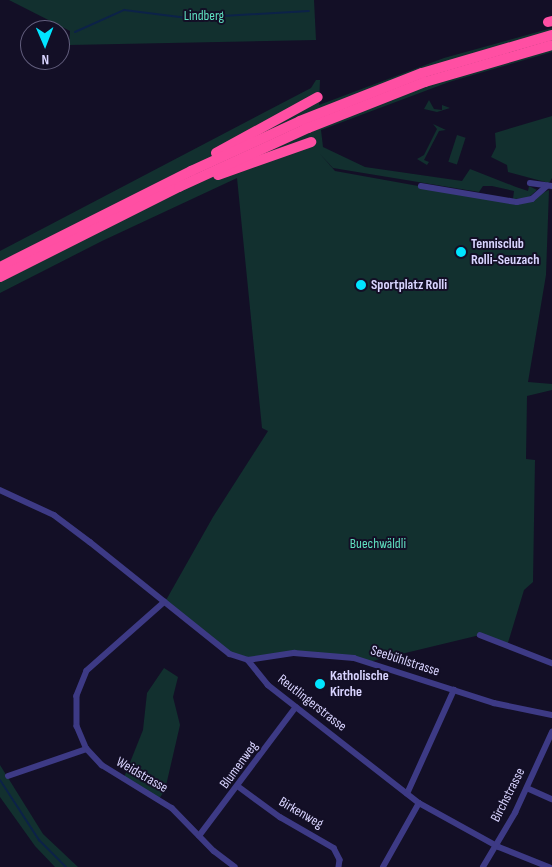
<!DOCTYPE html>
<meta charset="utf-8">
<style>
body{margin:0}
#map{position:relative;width:552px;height:867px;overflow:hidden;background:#130f26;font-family:"Sofia Sans Condensed",sans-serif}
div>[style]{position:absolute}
.green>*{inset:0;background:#12302f;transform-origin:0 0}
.stream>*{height:2px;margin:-1px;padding:0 1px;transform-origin:1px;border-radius:1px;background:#0c2248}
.minor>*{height:5.5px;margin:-2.75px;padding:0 2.75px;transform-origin:2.75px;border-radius:2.75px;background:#3d3a85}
.motorway>*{height:10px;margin:-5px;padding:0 5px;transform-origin:5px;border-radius:5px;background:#ff4fa3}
.dots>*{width:14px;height:14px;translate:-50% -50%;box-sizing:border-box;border:2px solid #130f26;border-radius:50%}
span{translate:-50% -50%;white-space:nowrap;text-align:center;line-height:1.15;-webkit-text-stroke:4px #130f26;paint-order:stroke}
.park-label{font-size:14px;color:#5fe0c0}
.poi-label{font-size:14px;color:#d9d4ff;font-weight:700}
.left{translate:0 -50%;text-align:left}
.street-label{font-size:14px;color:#d9d4ff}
.north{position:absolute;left:20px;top:20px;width:50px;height:50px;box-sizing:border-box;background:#130f26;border:1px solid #625e7d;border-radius:50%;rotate:179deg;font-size:14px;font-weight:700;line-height:20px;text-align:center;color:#d9d4ff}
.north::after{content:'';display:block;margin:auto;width:18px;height:22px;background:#00e5ff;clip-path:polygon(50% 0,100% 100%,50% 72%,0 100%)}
</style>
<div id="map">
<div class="green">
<div style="clip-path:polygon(9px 0,314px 0,316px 40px,69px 45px,70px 31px)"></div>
<div style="clip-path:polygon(552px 28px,552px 52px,449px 82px,321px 130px,323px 147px,365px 167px,462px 181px,470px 169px,516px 187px,528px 191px,529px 186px,537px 190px,528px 198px,513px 199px,514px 191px,492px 186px,483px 186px,479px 192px,333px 168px,320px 154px,335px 171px,519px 204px,549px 190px,546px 275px,528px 382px,552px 384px,552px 390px,527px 396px,526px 459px,535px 460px,533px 582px,524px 590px,507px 646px,480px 635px,368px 662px,294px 653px,238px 658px,165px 602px,213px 517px,268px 431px,262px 428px,237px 178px,102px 241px,0 293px,0 251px,311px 88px,316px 80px,320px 80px,319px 105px,444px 58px)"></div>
<div style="clip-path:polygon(429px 100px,434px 109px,442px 110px,442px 105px,450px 108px,437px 112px,424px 109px)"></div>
<div style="clip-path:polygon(552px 116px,552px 178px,549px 183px,508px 172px,507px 165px,491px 157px,496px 147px,495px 133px)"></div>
<div style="clip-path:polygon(433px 124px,446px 130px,439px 131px,424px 160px,429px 162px,427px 165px,417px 159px,424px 155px,437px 129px)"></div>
<div style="left:457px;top:135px;width:9px;height:28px;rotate:18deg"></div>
<div style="clip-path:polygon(164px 668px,178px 677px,173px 697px,180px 725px,165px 790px,159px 799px,123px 780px,143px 730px,147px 693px)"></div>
<div style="clip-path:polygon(0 765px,43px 834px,78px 867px,55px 867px,35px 846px,0 797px)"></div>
</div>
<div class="stream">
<div style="left:75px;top:32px;width:54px;rotate:-24.2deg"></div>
<div style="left:124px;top:10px;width:64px;rotate:7.1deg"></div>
<div style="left:188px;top:18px;width:121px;rotate:-3.3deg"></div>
<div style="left:0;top:780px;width:72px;rotate:57deg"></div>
<div style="left:39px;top:840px;width:38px;rotate:45deg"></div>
</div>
<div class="minor">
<div style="left:530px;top:183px;width:22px;rotate:8deg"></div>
<div style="left:421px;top:186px;width:97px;rotate:9.5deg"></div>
<div style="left:517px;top:202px;width:15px;rotate:-11deg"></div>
<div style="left:532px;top:199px;width:20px;rotate:-41deg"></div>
<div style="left:0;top:490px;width:60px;rotate:24.8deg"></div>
<div style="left:54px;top:515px;width:45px;rotate:36.9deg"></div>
<div style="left:90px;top:542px;width:179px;rotate:38.7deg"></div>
<div style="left:230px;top:654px;width:19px;rotate:18deg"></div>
<div style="left:248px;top:660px;width:32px;rotate:51deg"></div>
<div style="left:268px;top:685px;width:192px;rotate:38deg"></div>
<div style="left:419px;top:803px;width:91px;rotate:28.8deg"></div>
<div style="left:499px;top:847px;width:54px;rotate:21.8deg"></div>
<div style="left:165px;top:602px;width:104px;rotate:138.5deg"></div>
<div style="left:87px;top:671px;width:27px;rotate:112deg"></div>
<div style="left:77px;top:696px;width:30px;rotate:90deg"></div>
<div style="left:77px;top:726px;width:25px;rotate:67deg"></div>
<div style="left:87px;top:749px;width:22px;rotate:47deg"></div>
<div style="left:102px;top:765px;width:82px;rotate:31.6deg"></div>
<div style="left:172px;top:808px;width:60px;rotate:45.7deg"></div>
<div style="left:214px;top:851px;width:26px;rotate:37deg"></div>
<div style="left:480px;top:635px;width:77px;rotate:21.3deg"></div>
<div style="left:248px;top:660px;width:47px;rotate:-8.7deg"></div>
<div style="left:294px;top:653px;width:60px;rotate:4.8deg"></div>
<div style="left:354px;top:658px;width:147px;rotate:17.8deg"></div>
<div style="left:494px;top:703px;width:59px;rotate:11.7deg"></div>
<div style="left:8px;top:776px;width:83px;rotate:-18.9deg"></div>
<div style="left:239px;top:787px;width:51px;rotate:36.2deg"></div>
<div style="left:280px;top:817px;width:62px;rotate:29.9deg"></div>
<div style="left:334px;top:848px;width:13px;rotate:63deg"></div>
<div style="left:340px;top:860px;width:7px;rotate:98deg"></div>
<div style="left:527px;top:788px;width:27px;rotate:24deg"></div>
<div style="left:407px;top:794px;width:114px;rotate:-65.7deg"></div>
<div style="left:199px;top:836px;width:161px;rotate:-53.1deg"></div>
<div style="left:383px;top:867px;width:73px;rotate:-60.6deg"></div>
<div style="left:483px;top:867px;width:63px;rotate:-59.3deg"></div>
<div style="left:515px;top:813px;width:89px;rotate:-65.4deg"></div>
</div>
<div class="motorway">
<div style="left:548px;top:22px;width:4px;rotate:-14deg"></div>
<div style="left:216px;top:153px;width:116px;rotate:-28.8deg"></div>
<div style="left:218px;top:175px;width:99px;rotate:-19.5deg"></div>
<div style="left:0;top:267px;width:214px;rotate:-26.7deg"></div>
<div style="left:191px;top:171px;width:120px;rotate:-24.6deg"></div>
<div style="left:300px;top:121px;width:131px;rotate:-21.5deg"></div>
<div style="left:422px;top:73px;width:135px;rotate:-16.3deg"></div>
<div style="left:0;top:277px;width:200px;rotate:-26.7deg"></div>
<div style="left:179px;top:187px;width:142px;rotate:-24.6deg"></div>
<div style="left:308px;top:128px;width:126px;rotate:-21.5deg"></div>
<div style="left:425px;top:82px;width:132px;rotate:-16.2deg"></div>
</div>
<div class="dots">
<div style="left:461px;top:252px;background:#00e5ff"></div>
<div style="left:361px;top:285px;background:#00e5ff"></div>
<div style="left:320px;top:684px;background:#00e5ff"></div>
</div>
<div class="park-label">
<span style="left:204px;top:16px">Lindberg</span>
<span style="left:378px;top:544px">Buechwäldli</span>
</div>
<div class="poi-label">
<span class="left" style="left:471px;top:252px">Tennisclub<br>Rolli-Seuzach</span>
<span class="left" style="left:371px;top:285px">Sportplatz Rolli</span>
<span class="left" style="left:330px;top:684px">Katholische<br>Kirche</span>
</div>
<div class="street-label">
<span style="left:405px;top:661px;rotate:18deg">Seebühlstrasse</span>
<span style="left:312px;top:703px;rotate:38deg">Reutlingerstrasse</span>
<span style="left:239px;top:765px;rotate:-54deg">Blumenweg</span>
<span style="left:142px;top:775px;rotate:30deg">Weidstrasse</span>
<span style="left:508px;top:795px;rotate:-63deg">Birchstrasse</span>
<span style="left:301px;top:813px;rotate:30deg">Birkenweg</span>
</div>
<div class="north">N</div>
</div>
